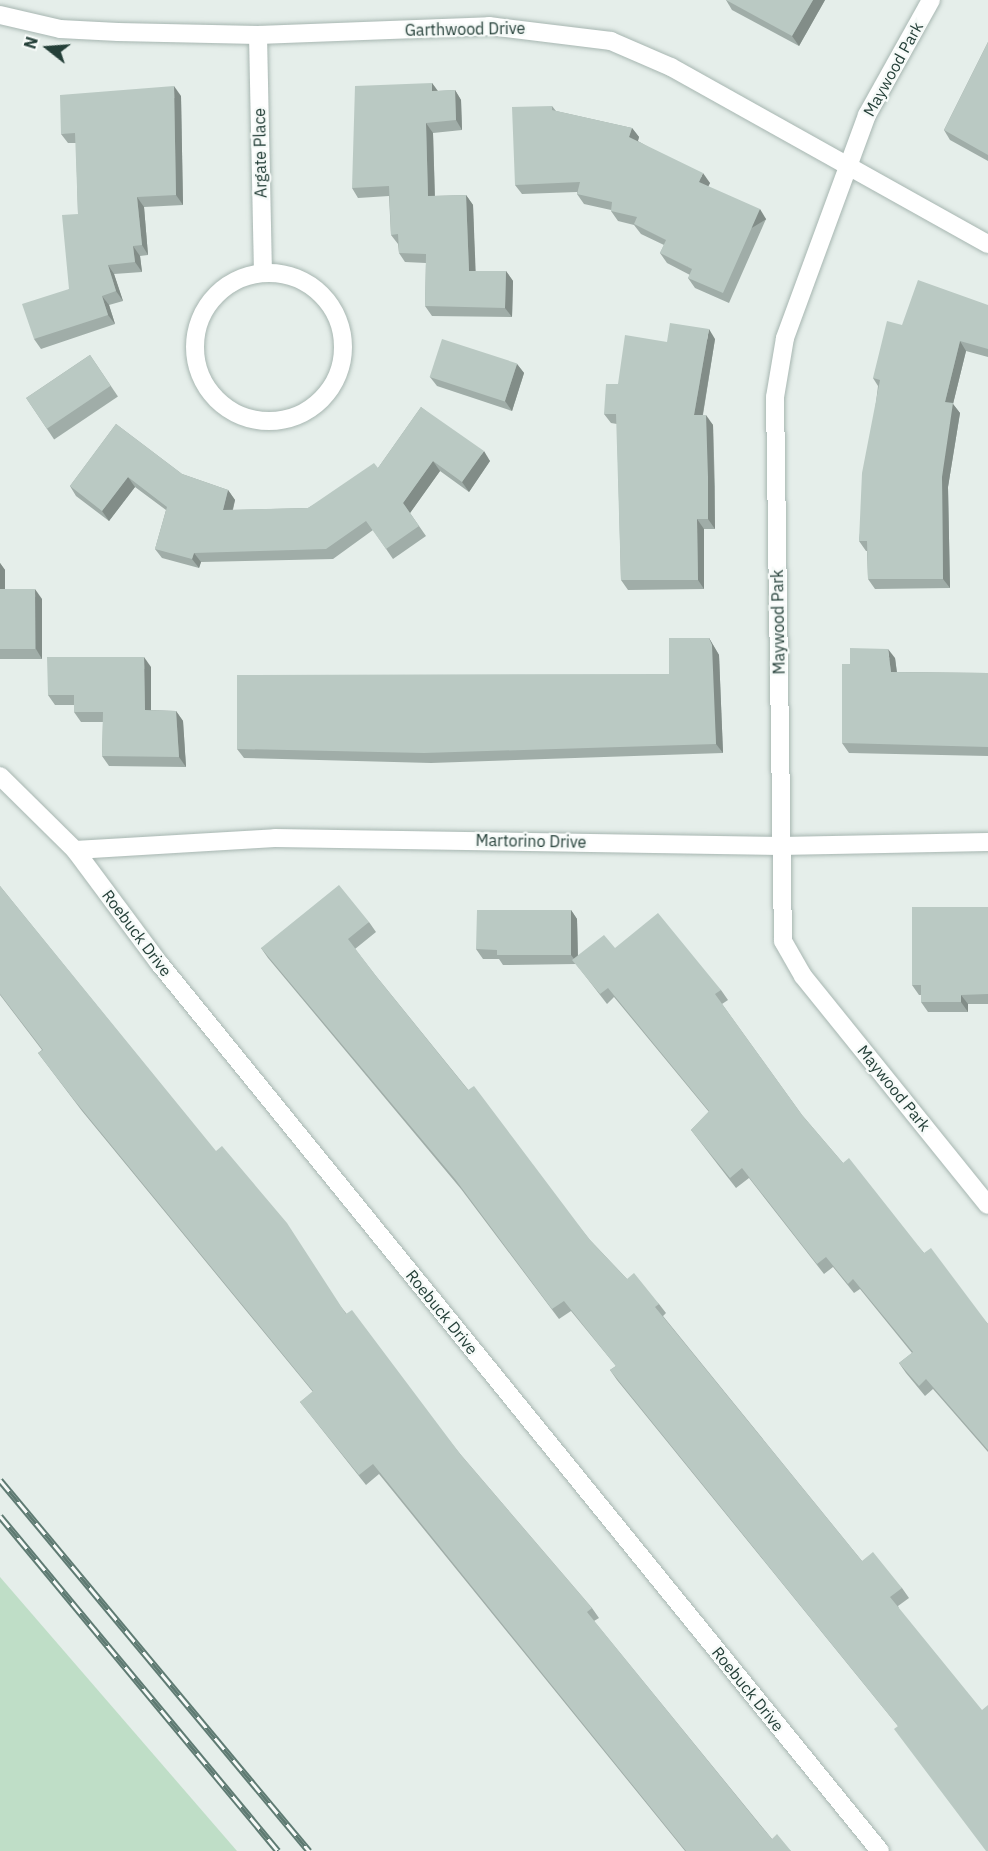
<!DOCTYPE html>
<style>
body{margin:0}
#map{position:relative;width:988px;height:1851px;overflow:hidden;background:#e5eeea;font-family:"IBM Plex Sans",sans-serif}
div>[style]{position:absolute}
.green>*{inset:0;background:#bfdec7}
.roads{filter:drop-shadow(0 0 2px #a7b6b1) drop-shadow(0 0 2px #a7b6b1)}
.street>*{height:18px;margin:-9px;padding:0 9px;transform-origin:9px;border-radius:9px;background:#fff}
.street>.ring{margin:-9px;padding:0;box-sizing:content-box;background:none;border:18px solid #fff;border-radius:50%}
.rail>*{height:7px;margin-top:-3.5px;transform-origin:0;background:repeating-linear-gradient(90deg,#f6faf8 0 14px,#5f7b73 0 28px);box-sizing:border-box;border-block:2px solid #5f7b73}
.wall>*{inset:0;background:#a0ada8;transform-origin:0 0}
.shaded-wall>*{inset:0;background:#828d88;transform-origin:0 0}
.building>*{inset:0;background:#bac9c3;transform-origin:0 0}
span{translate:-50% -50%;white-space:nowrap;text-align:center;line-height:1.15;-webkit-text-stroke:4.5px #f6faf8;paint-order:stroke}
.street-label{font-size:16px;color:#243f38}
.north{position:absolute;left:18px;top:18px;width:60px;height:60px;-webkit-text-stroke:4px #f6faf8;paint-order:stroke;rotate:287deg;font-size:16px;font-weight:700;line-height:24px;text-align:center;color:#243f38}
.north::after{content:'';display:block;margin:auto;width:21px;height:27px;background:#243f38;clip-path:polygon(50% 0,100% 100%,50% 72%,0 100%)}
</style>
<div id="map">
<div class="green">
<div style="clip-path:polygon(0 1577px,237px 1851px,0 1851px)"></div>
</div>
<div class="roads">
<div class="street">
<div style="left:931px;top:0;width:132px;rotate:119.1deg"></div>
<div style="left:867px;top:115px;width:238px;rotate:110.2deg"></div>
<div style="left:785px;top:338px;width:60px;rotate:99.6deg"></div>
<div style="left:775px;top:397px;width:544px;rotate:89.16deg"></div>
<div style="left:783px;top:941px;width:40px;rotate:60.3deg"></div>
<div style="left:803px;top:976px;width:294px;rotate:51.1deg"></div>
<div style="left:0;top:15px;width:62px;rotate:13.1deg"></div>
<div style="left:60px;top:29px;width:58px;rotate:3deg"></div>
<div style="left:118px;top:32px;width:140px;rotate:1.2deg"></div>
<div style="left:258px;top:35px;width:231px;rotate:-2.2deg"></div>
<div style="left:489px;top:26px;width:123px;rotate:7deg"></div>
<div style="left:611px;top:41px;width:65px;rotate:23.4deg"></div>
<div style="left:671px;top:67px;width:363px;rotate:29.2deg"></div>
<div style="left:258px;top:35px;width:236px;rotate:88.8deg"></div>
<div class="ring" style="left:195px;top:273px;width:130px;height:130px"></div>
<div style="left:0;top:776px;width:105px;rotate:44.6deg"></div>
<div style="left:75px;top:850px;width:141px;rotate:53.4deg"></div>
<div style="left:159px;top:963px;width:1144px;rotate:50.93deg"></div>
<div style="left:75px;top:850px;width:200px;rotate:-3.4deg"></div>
<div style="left:275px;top:838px;width:505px;rotate:0.91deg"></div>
<div style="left:780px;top:846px;width:208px;rotate:-1.1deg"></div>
</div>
</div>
<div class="rail">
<div style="left:0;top:1480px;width:483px;rotate:50.2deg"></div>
<div style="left:0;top:1516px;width:435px;rotate:50.3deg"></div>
</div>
<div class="wall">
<div style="clip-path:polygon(726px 0,825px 0,799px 46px,732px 10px)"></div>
<div style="clip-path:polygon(988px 42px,988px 161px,950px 140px,944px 130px)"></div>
<div style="clip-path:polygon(432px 83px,438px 91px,455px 90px,461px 100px,462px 130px,433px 133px,435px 196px,466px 195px,473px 205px,475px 271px,506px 271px,513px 281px,512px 317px,432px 316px,425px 306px,426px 263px,405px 262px,399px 253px,398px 244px,391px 235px,389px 196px,358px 198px,352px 188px)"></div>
<div style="clip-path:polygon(181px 96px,183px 205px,144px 207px,148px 255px,140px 256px,142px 272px,114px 274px,123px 301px,109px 305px,115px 324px,41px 349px,34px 339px,69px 289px,78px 214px,76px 143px,68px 143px,61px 134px)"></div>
<div style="clip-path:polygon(552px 106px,556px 111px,632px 128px,639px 137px,638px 141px,710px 183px,708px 187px,766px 219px,729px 303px,695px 288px,688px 278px,690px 275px,667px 263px,660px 253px,664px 245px,641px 234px,634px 225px,618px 221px,611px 211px,611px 210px,584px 204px,577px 194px,577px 192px,522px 194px,515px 185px)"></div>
<div style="clip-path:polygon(988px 305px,988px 357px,966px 351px,953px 404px,960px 413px,948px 487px,950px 588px,875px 589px,868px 579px,867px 551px,866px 551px,859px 541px,878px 386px,873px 378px)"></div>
<div style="clip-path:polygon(715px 339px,703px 415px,713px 425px,715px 487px,715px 529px,704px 529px,704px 589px,628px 590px,621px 580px,617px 424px,611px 423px,604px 414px,618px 384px,667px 342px)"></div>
<div style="left:90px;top:355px;width:50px;height:77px;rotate:56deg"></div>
<div style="clip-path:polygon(517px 364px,524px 373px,512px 411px,437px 386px,430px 377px)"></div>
<div style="clip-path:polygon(421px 407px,490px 461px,469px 492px,440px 471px,410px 513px,426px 536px,393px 559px,373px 530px,333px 559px,201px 562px,199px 568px,162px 558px,155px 549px,166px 510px,135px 487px,109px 521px,76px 496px,70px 486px,116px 424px,182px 474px,228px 490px,235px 500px,233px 510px,308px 508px,378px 468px)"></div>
<div style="clip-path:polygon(0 563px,5px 570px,5px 589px,42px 599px,42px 659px,0 659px)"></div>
<div style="clip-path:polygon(709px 638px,719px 655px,723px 753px,431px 763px,244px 758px,237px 749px,669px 674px)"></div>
<div style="clip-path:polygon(895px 658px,897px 672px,988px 673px,988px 756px,849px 753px,842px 743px,850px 664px)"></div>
<div style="clip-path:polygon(151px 667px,151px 710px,176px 711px,183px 721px,186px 767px,109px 766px,102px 756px,103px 722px,81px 722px,74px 712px,74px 705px,55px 705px,48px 695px)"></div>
<div style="clip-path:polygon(0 886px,461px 1455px,592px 1608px,599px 1618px,594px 1621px,772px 1839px,791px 1851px,685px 1851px,379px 1474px,366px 1485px,300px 1402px,313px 1392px,82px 1111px,38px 1053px,42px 1050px,0 995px)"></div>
<div style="clip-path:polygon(988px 907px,988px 1004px,968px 1004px,968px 1012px,928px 1012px,921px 1002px,921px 995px,919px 995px,912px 985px)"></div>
<div style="clip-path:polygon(571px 910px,577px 919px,578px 956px,615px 948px,721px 990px,728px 1000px,722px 1004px,802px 1115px,843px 1163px,988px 1324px,988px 1452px,933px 1389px,925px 1396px,906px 1373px,899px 1363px,912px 1353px,860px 1289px,854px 1293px,833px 1267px,824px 1274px,749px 1178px,736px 1188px,691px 1130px,709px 1112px,614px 997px,607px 1004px,576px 964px,503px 965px,499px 959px,483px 959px,476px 949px)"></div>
<div style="clip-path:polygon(369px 922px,376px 932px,355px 949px,376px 976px,590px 1240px,627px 1279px,659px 1304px,666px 1313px,663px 1316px,862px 1561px,902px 1588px,909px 1598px,898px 1606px,988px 1851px,898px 1726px,617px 1380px,610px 1370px,616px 1366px,571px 1311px,559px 1319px,461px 1189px,268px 958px,261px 948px)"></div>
</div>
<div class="shaded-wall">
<div style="clip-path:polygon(813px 0,825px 0,799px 46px,792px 36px)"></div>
<div style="clip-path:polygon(432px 83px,439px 93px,432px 91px)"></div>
<div style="clip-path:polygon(174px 86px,181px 96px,183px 205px,176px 195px)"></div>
<div style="clip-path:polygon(455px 90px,461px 100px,462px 130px,456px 120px)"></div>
<div style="clip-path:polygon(426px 123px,433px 133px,435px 206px,428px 196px)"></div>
<div style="clip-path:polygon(632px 128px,639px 137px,636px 147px,629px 137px)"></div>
<div style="clip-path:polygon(703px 173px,710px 183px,705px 192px,699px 182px)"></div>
<div style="clip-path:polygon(466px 195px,473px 205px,476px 280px,469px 271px)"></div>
<div style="clip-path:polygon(137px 197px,144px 207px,148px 255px,142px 245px)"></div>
<div style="left:760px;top:209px;width:12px;height:92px;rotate:59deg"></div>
<div style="clip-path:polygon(133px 246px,140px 256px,142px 272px,135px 262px)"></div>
<div style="clip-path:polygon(108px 265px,114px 274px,123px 301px,116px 291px)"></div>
<div style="clip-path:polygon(506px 271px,513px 281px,512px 317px,505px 308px)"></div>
<div style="clip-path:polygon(102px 296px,109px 305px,115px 324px,108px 315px)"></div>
<div style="clip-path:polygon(709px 329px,715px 339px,701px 425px,694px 415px)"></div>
<div style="clip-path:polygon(960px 341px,966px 351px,953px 404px,960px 413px,948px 487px,950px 588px,943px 579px,942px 477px,945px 402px)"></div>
<div style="clip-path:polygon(517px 364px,524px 373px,512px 411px,505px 401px)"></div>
<div style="clip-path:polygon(706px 415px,713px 425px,715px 529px,708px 519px)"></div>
<div style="clip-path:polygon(484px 451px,490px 461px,469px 492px,462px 482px)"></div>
<div style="clip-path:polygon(433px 461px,440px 471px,410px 513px,403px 503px)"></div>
<div style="clip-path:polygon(128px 477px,135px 487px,109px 521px,102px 511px)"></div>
<div style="clip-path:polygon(228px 490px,235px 500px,230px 520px,223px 510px)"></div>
<div style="clip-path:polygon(697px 519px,704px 529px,704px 589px,698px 580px)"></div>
<div style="clip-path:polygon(194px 553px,201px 562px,199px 568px,192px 559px)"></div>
<div style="clip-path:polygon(0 563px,5px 570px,5px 599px,0 591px)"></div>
<div style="clip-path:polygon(35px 589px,42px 599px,42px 659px,36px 649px)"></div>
<div style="clip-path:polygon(709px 638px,719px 655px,723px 753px,716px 744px)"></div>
<div style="clip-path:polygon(888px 649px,895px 658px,898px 682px,891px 672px)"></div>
<div style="clip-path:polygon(144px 657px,151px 667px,151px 720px,145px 710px)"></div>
<div style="clip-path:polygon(176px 711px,183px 721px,186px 767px,179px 757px)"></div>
<div style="clip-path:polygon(571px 910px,577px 919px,578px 964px,571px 955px)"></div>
<div style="clip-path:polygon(961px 995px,968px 1004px,968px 1012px,961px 1002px)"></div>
</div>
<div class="building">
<div style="clip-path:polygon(726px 0,813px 0,792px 36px)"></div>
<div style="clip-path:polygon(988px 42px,988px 155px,944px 130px)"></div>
<div style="clip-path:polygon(432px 83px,432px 91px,455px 90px,456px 120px,426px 123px,428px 196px,466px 195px,469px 271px,506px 271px,505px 308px,425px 306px,426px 254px,399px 253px,398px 234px,391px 235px,389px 186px,352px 188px,355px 86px)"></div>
<div style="clip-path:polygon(174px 86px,176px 195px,137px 197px,142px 245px,133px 246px,135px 262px,108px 265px,116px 291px,102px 296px,108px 315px,34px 339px,22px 304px,69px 289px,62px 215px,78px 214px,75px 133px,61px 134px,60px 95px)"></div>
<div style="clip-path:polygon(552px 106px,552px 110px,632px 128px,629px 137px,703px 173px,699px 182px,760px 209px,723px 293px,688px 278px,692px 269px,660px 253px,666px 240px,634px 224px,637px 217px,611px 211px,612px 202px,577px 194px,580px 182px,515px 185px,512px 107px)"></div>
<div style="clip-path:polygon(918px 280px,988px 305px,988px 349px,960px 341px,945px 402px,953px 403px,942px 477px,943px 579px,868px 579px,867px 541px,859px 541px,862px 473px,880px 380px,873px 378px,887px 321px,902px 325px)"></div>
<div style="clip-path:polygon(670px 323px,709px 329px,694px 415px,706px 415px,708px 477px,708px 519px,697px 519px,698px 580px,621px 580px,616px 414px,604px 414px,606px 384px,618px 384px,625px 335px,667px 342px)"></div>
<div style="left:442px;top:339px;width:79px;height:40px;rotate:18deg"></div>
<div style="left:90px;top:355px;width:37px;height:77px;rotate:56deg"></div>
<div style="clip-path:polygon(421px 407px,484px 451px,462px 482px,433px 461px,403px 503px,419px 526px,386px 549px,366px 521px,326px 549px,194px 553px,192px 559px,155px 549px,167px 507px,128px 477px,102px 511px,70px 486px,116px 424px,182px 474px,228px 490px,223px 510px,308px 508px,374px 463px,378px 468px)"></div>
<div style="left:0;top:589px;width:35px;height:60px"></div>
<div style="clip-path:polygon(669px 638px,709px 638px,712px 645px,716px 744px,424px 753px,237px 749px,237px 675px,669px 674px)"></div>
<div style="clip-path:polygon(850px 648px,888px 649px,891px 672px,988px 673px,988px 747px,842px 743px,842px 664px,850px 664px)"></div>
<div style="clip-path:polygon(47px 657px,144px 657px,145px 710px,176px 711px,179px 757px,102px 756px,103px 712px,74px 712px,74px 695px,48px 695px)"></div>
<div style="clip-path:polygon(339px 885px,369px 922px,348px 939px,376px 976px,468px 1090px,474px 1086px,590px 1240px,627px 1279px,634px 1273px,659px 1304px,655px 1307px,862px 1561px,873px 1552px,902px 1588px,890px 1597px,982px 1710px,988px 1705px,988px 1851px,986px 1851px,894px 1729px,898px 1726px,610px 1370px,616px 1366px,564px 1301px,552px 1309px,455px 1179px,261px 948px)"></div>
<div style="clip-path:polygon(0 886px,216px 1151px,222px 1146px,287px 1223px,346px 1314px,352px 1310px,461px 1455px,592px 1608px,587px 1612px,760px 1825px,772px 1839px,777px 1834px,791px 1851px,686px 1851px,373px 1464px,359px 1475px,300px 1402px,313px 1391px,75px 1101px,38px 1053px,43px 1050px,0 994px)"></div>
<div style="clip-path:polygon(912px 907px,988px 907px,988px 994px,961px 995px,961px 1002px,921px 1002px,921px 985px,912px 985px)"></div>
<div style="clip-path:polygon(477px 910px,571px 910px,571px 955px,497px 955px,497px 950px,476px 949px)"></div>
<div style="clip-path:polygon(658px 913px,721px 990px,715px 994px,802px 1115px,843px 1163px,849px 1158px,924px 1253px,931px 1248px,988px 1324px,988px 1450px,926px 1379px,919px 1386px,899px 1363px,913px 1352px,853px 1279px,848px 1284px,826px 1257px,817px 1264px,742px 1168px,730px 1178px,691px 1130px,709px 1111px,608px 988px,600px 994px,572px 960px,604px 935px,615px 948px)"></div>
</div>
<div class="street-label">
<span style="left:465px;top:29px;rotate:-1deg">Garthwood Drive</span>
<span style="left:893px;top:69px;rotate:-61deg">Maywood Park</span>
<span style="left:260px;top:153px;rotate:-91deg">Argate Place</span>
<span style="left:778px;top:622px;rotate:-91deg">Maywood Park</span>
<span style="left:531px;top:841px;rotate:1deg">Martorino Drive</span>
<span style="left:137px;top:933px;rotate:53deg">Roebuck Drive</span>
<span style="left:894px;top:1088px;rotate:51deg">Maywood Park</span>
<span style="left:442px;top:1312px;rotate:51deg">Roebuck Drive</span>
<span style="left:748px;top:1689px;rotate:51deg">Roebuck Drive</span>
</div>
<div class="north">N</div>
</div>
